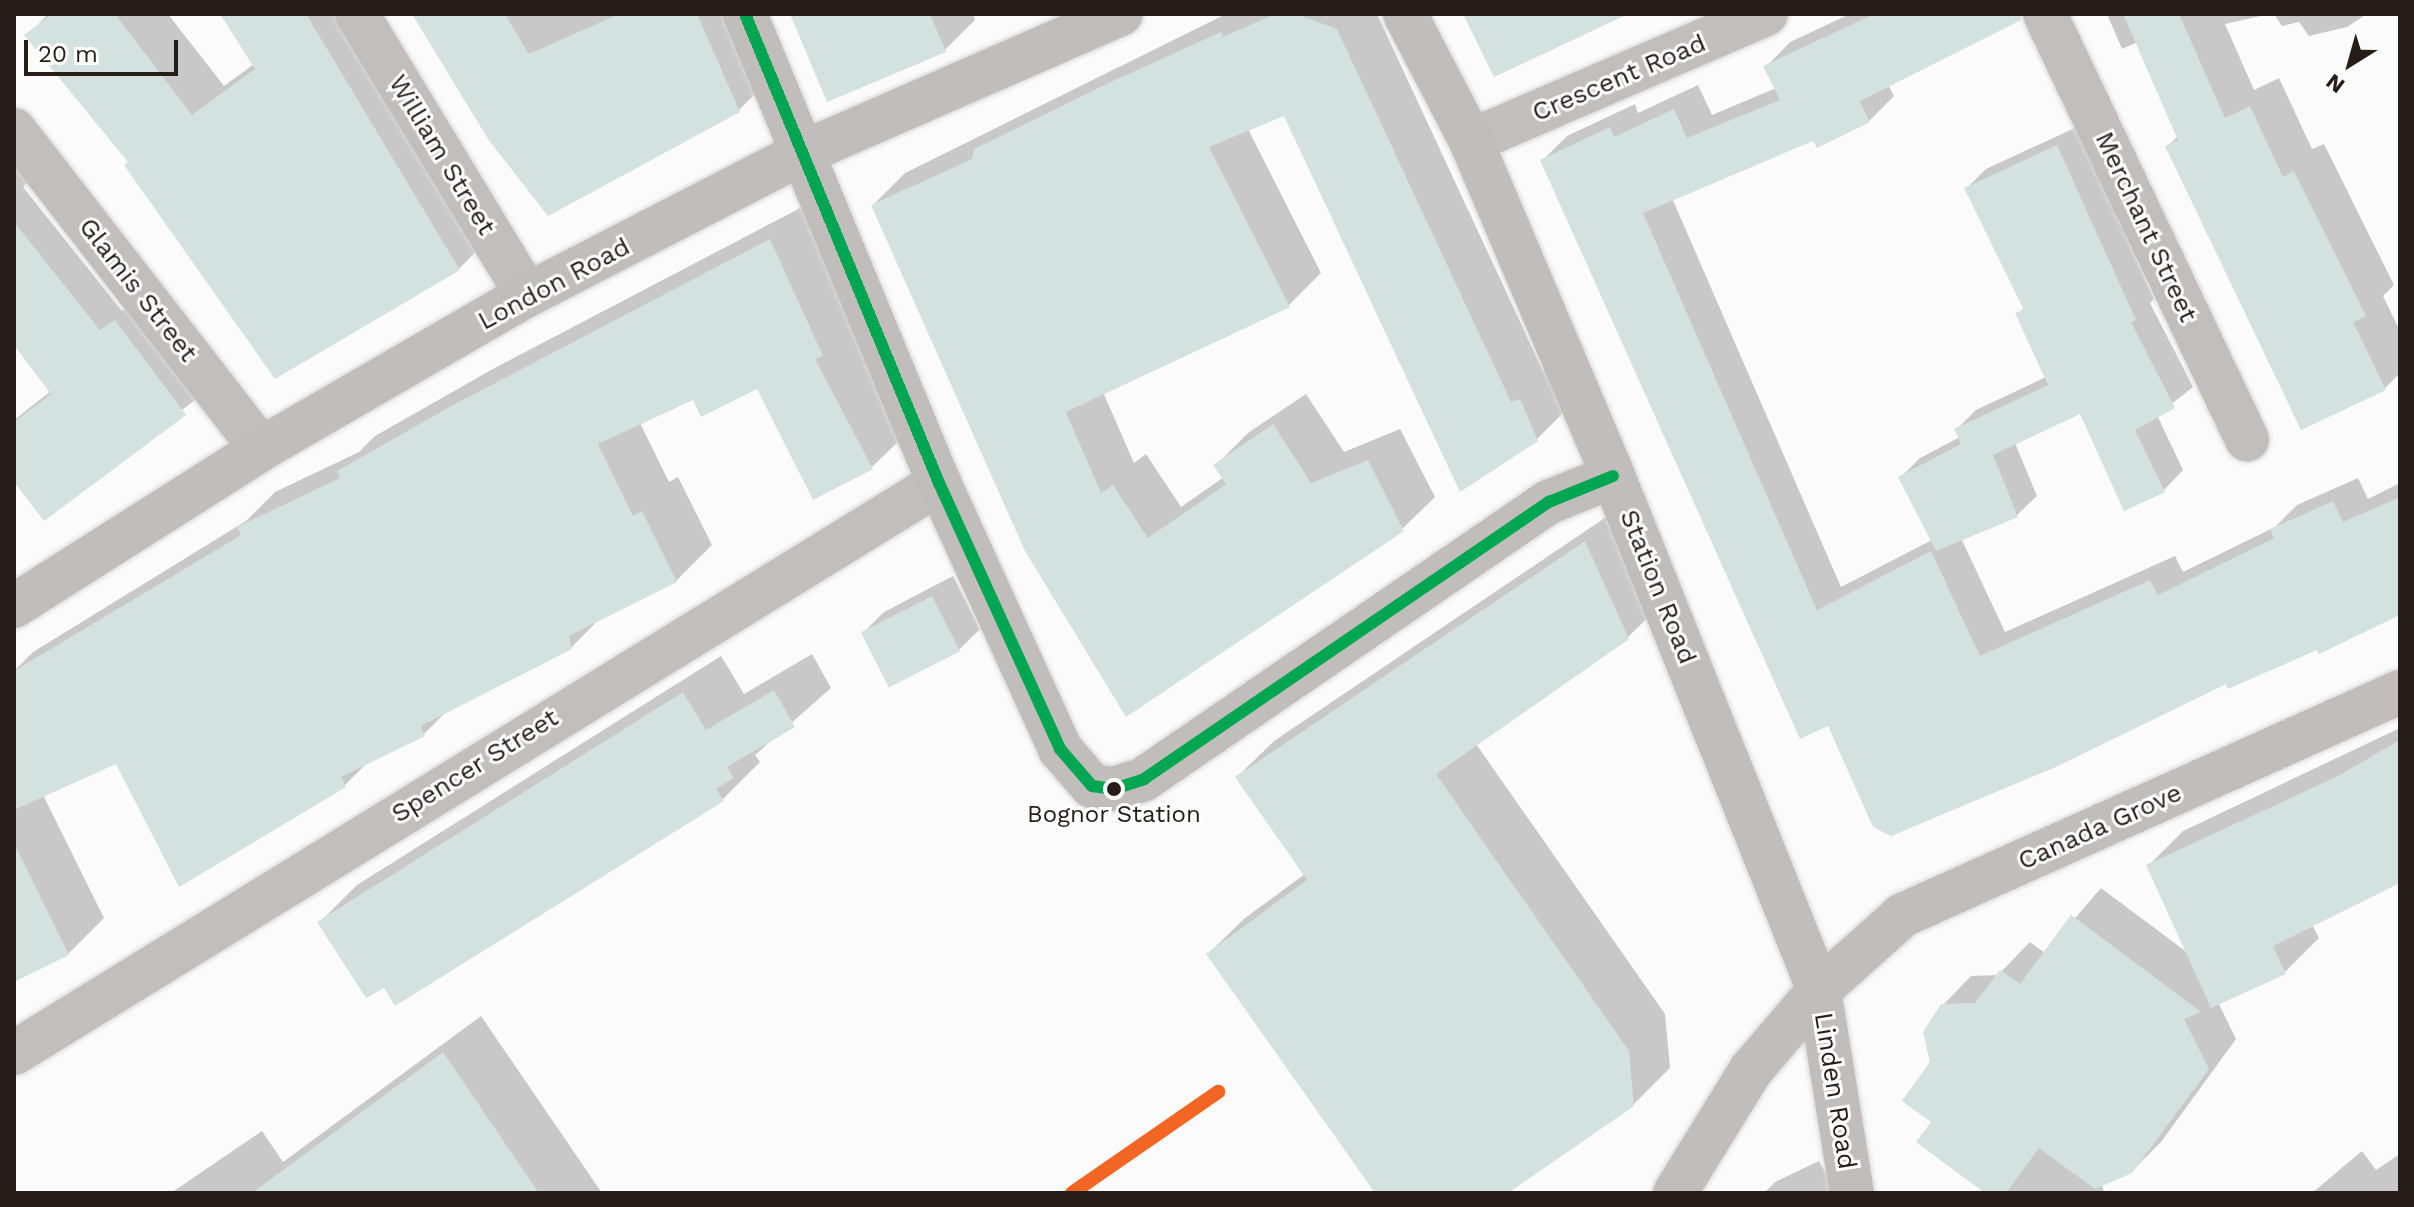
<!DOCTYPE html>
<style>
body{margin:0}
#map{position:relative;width:2414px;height:1207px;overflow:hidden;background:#fbfbfb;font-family:"Work Sans",sans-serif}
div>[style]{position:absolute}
.shadow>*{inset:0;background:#0003}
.building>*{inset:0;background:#d3e1df;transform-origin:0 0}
.roads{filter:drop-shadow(0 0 2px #d9d7d7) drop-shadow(0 0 2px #d9d7d7)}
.street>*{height:44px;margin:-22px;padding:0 22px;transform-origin:22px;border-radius:22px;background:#c1bebc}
.secondary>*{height:44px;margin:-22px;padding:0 22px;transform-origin:22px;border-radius:22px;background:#c0bdba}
.bus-1>*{height:12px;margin:-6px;padding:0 6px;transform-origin:6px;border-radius:6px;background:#00a651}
.rail-1>*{height:14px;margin:-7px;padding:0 7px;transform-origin:7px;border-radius:7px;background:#f26522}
.dots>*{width:22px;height:22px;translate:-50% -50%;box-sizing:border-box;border:4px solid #fff;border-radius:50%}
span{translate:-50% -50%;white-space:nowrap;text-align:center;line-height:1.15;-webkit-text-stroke:6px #fff;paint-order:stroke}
.bus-label{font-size:24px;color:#271d18}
.street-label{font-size:26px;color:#271d18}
.frame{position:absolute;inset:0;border:16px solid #271d18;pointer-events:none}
.north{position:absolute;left:2310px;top:24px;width:80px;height:80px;-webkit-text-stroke:6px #fff;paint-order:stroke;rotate:217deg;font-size:22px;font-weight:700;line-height:32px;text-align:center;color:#271d18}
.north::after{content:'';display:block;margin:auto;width:28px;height:36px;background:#271d18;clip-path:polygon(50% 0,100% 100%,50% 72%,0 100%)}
.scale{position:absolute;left:24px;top:40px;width:154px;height:36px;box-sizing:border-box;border:4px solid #271d18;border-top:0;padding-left:10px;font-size:24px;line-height:28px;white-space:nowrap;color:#271d18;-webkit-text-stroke:6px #fff;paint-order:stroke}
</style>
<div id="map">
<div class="shadow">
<div style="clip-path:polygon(48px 14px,168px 14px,224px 86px,254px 64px,222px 14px,353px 14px,489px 238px,459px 269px,130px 162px,27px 36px)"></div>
<div style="clip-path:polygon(414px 14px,738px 14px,769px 80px,738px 111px,549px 214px)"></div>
<div style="clip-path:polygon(816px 14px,973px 14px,975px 20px,945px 50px)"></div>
<div style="clip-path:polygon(1226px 14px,1377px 14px,1543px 371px,1552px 368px,1569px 407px,1537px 439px,1285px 113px,1248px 129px,1321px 273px,1289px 305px,1103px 392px,1134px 463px,1146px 454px,1181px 507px,1224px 477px,1216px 465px,1248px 433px,1306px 394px,1344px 452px,1400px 429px,1435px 497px,1402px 529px,1126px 714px,873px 205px,905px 173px)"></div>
<div style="clip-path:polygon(1850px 14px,2014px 14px,1888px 85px,1894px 96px,1869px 121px,1814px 138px,1672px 198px,1841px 587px,1932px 540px,1901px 477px,1920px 458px,1960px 437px,1957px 429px,1976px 410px,2046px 377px,2018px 314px,2025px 307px,1966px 189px,1986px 169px,2077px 127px,2154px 299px,2150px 303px,2193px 387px,2157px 415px,2183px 470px,2164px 490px,2081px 412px,2015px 443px,2037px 496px,2017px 515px,1961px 538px,2005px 632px,2175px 556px,2183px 572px,2275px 527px,2297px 505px,2358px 478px,2368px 499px,2400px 483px,2400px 609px,2318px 647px,1829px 724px,1543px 160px,1567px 136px,1635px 104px,1638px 113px,1698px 85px,1712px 115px,1776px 88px,1766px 67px,1790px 42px)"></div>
<div style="clip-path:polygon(2107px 14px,2269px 14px,2225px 24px,2254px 90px,2279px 78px,2312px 149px,2324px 144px,2394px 285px,2383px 296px,2400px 331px,2400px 373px,2384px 389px,2168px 146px,2178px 136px,2138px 42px,2122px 49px)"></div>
<div style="clip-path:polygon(2274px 14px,2367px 14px,2347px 27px,2309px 36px,2299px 22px,2282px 26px)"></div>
<div style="clip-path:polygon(14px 157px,30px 180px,23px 187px,122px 311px,137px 301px,205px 392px,44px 518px,14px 479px,14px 420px,51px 391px,14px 340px)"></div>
<div style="clip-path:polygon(806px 205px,908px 432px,872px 467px,758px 387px,694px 398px,640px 423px,669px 482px,678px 477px,712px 545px,676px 581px,599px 619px,571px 648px,448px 710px,424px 734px,369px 761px,344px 786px,117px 761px,43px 795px,104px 918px,68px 954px,14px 980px,14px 671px,33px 652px,246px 521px,275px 492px,359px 452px,375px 436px,491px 370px)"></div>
<div style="clip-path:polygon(1621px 507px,1665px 601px,1628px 637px,1476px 744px,1665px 1014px,1670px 1068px,1633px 1105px,1504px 1193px,1376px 1193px,1208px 954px,1245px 918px,1305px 874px,1237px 777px,1274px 741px)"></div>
<div style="clip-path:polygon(953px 576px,980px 629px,959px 650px,863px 633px,884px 612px)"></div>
<div style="clip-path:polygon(812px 654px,831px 688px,755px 755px,760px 762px,722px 800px,384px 985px,320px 922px,357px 885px,721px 656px,744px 694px)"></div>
<div style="clip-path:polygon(2400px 728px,2400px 881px,2312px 925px,2319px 938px,2285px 972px,2218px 1002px,2236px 1039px,2161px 1142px,2131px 1172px,2102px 1184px,2104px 1193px,1988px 1193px,1933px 1121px,1932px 1063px,1942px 1006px,1971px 976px,1998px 975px,2030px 942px,2045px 953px,2101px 888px,2188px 953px,2149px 865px,2183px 831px)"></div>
<div style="clip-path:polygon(481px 1016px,602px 1193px,171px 1193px,262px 1131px,283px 1162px)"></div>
<div style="clip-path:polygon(2362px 1151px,2376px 1170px,2400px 1154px,2400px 1193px,2312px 1193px)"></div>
<div style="clip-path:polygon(1819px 1161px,1836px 1193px,1764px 1193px,1775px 1182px)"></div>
</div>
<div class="building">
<div style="clip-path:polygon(52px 14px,115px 14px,192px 115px,255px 69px,220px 14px,306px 14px,460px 270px,275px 379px,124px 165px,128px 162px,24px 35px)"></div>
<div style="clip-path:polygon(412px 14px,505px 14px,529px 54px,619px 14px,697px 14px,740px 112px,548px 216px,488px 139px)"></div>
<div style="clip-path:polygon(790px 14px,930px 14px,946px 52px,827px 102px)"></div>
<div style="clip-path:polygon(1275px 14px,1296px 14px,1337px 29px,1511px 402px,1520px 399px,1538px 441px,1460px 492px,1284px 116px,1209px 147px,1290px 307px,1066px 412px,1101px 493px,1113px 485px,1148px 538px,1226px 484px,1213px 465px,1273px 424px,1311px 483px,1368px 460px,1404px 531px,1126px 717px,1025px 551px,871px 205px,972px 159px,974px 149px,1115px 80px,1221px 32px,1223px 37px)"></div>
<div style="clip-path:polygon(1463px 14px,1628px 14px,1494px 77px)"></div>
<div style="clip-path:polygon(1874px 14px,2020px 14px,2021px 20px,1860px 101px,1870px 122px,1817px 148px,1813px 141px,1643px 213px,1817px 610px,1931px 551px,1980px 656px,2150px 580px,2158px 595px,2274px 538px,2270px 529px,2333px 501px,2343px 522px,2400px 497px,2400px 615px,2319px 654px,2317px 650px,2228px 689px,2226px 684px,2058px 766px,1891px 836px,1873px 827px,1828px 726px,1800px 739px,1540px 160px,1610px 127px,1614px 137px,1674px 109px,1687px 138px,1780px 100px,1763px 66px)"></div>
<div style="clip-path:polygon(2123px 14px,2179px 14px,2225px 118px,2250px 106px,2283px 177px,2294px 171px,2366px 316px,2353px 322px,2386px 390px,2301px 430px,2165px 146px,2178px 140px)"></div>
<div style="clip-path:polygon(2057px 145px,2136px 320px,2131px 322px,2175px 408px,2135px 430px,2165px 492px,2124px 511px,2080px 414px,1993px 455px,2018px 517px,1936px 551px,1898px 477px,1961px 444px,1954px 429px,2048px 385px,2015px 313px,2024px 310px,1964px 188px)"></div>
<div style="clip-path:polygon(14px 222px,100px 330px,115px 320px,186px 415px,44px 521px,14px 482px,14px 422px,51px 394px,14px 345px)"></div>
<div style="clip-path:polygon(770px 239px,823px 356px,815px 359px,873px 469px,813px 500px,757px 389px,701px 417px,693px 400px,598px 444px,633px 516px,642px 511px,677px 582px,569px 636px,572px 649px,421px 726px,425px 736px,341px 777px,346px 787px,179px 887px,116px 764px,14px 810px,14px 671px,241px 535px,237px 527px,340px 478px,337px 471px,453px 405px)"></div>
<div style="clip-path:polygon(1585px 541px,1629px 639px,1436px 774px,1629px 1051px,1634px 1106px,1508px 1193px,1375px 1193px,1206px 954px,1307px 880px,1235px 777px)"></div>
<div style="left:932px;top:596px;width:62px;height:80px;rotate:63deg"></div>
<div style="clip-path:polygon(774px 690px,795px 727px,727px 767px,734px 778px,716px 789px,724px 801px,395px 1006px,384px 988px,366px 998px,317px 922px,683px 692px,706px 730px)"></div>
<div style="clip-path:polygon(2400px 740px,2400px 883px,2273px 946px,2286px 974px,2211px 1008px,2146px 865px,2338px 776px)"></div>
<div style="clip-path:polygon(14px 843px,69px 955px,14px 982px)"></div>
<div style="clip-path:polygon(2071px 915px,2201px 1012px,2184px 1019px,2209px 1069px,2132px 1173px,2095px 1189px,2039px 1148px,2006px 1193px,1985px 1193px,1916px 1142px,1931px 1122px,1902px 1101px,1930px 1062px,1923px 1032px,1941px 1004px,1975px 1003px,2000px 970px,2020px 984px)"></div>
<div style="clip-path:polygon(443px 1052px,539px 1193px,252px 1193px)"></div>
</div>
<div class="roads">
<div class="street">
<div style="left:357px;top:14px;width:328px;rotate:58.8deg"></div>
<div style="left:2045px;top:14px;width:471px;rotate:64.6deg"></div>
<div style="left:14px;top:130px;width:403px;rotate:52.2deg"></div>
<div style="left:1471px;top:141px;width:321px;rotate:-23.3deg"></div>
<div style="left:14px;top:1053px;width:1087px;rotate:-31.64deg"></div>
</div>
<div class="secondary">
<div style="left:745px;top:14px;width:508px;rotate:67.53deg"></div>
<div style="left:939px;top:483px;width:292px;rotate:65.5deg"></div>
<div style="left:1060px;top:749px;width:49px;rotate:49.1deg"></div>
<div style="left:1092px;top:786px;width:22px;rotate:8deg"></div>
<div style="left:1114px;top:789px;width:32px;rotate:-18deg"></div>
<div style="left:1144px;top:779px;width:491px;rotate:-34.4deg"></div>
<div style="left:1549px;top:502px;width:69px;rotate:-22.1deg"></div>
<div style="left:1405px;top:14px;width:143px;rotate:62.5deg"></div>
<div style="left:1471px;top:141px;width:364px;rotate:67deg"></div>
<div style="left:1613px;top:476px;width:554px;rotate:68.16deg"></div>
<div style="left:1819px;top:990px;width:206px;rotate:80.8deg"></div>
<div style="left:14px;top:606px;width:293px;rotate:-32.4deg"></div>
<div style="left:261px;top:449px;width:307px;rotate:-30.1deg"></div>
<div style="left:527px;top:295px;width:307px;rotate:-27.3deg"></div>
<div style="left:800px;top:154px;width:350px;rotate:-23.6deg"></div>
<div style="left:1675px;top:1193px;width:145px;rotate:-58.3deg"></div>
<div style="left:1751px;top:1070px;width:105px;rotate:-49.6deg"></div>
<div style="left:1819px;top:990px;width:113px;rotate:-41.8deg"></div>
<div style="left:1903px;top:915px;width:545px;rotate:-24.17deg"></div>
</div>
</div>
<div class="bus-1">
<div style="left:745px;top:14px;width:508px;rotate:67.53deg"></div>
<div style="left:939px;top:483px;width:292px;rotate:65.5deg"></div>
<div style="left:1060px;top:749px;width:49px;rotate:49.1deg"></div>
<div style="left:1092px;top:786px;width:22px;rotate:8deg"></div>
<div style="left:1114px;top:789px;width:32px;rotate:-18deg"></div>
<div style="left:1144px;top:779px;width:491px;rotate:-34.4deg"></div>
<div style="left:1549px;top:502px;width:69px;rotate:-22.1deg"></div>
</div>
<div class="rail-1">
<div style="left:1072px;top:1193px;width:178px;rotate:-34.7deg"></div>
</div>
<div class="dots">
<div style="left:1114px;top:789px;background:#271d18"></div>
</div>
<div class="bus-label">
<span style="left:1114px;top:815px">Bognor Station</span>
</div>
<div class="street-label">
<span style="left:1619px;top:78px;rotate:-23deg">Crescent Road</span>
<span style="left:442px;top:155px;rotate:59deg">William Street</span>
<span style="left:2146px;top:227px;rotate:65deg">Merchant Street</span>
<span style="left:554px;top:284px;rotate:-28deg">London Road</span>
<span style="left:138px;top:290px;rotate:52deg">Glamis Street</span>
<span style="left:1658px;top:587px;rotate:68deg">Station Road</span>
<span style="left:475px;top:766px;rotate:-32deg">Spencer Street</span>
<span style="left:2100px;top:827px;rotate:-24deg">Canada Grove</span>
<span style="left:1835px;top:1091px;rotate:81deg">Linden Road</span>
</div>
<div class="frame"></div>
<div class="north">N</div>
<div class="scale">20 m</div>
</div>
